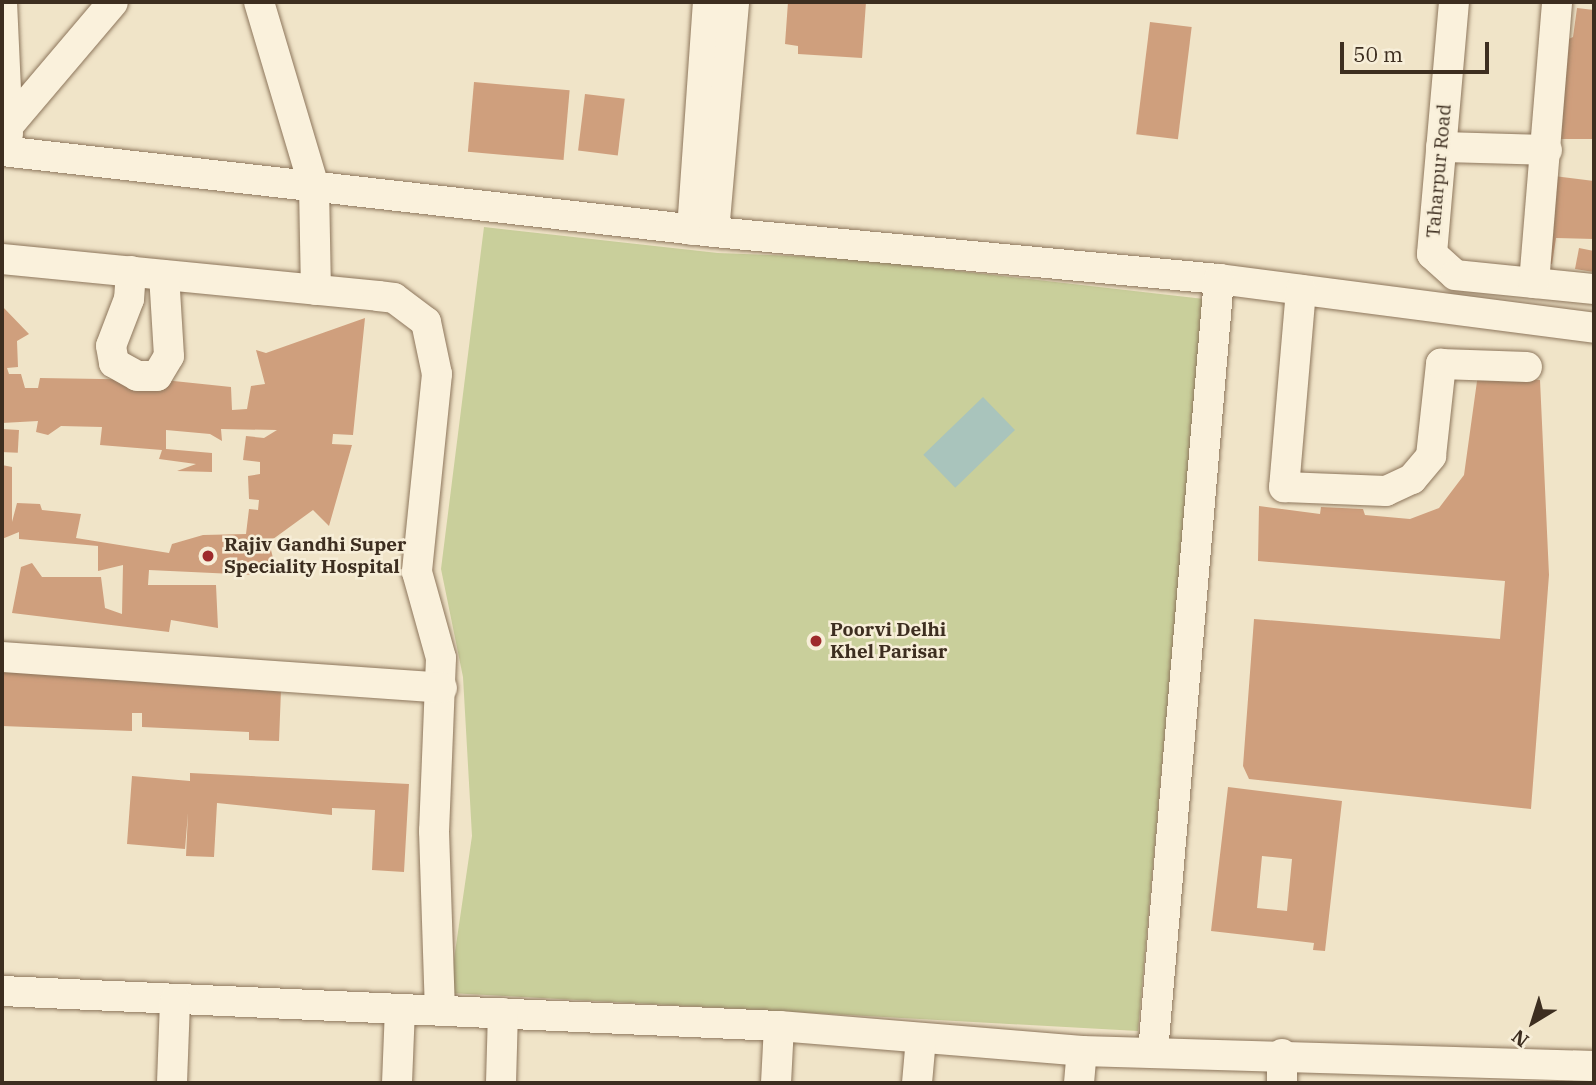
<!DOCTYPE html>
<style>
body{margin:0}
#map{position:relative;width:1596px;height:1085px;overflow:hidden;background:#f0e4c8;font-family:"IBM Plex Serif",serif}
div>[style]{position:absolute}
.green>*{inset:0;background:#c9cf9b}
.water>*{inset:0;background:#a9c4bc;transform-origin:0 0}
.building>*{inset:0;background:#cf9f7d;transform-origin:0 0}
.roads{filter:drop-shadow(0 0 2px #8d765c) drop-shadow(0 0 2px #8d765c)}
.minor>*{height:30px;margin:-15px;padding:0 15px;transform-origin:15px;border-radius:15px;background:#faf1dc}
.dots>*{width:19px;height:19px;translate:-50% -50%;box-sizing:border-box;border:4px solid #f7eed8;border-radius:50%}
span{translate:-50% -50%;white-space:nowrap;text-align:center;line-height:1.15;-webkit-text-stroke:5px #f7eed8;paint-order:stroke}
.street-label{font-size:19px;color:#3d2e20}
.poi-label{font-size:19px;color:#3d2e20;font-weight:700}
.left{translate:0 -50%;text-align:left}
.frame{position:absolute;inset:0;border:4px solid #3d2e20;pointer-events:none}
.north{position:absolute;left:1498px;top:987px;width:70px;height:70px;-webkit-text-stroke:5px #f7eed8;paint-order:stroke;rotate:218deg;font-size:19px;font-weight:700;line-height:28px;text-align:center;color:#3d2e20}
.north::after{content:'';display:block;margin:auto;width:24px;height:32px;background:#3d2e20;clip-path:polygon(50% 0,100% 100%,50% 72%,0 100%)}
.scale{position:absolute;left:1340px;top:42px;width:149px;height:32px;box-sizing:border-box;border:4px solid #3d2e20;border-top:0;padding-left:9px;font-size:21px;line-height:24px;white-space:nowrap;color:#3d2e20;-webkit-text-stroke:5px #f7eed8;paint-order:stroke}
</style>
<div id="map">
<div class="green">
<div style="clip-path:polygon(484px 227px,718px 253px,846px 258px,1204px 299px,1138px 1031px,449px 993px,472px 836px,463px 677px,441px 569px)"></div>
</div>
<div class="water">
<div style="left:983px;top:397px;width:46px;height:83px;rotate:46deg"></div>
</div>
<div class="building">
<div style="clip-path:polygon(788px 2px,866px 2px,862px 58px,798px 54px,798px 46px,785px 44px)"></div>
<div style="clip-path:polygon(1577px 8px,1594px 10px,1594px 139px,1557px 139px,1562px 42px,1573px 37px)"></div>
<div style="left:1150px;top:22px;width:42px;height:113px;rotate:7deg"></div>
<div style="left:474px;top:82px;width:96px;height:70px;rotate:5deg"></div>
<div style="left:585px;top:94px;width:40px;height:57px;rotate:7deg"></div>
<div style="clip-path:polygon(1554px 176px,1594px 181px,1594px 239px,1556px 238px,1552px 264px,1542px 263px)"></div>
<div style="clip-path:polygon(1579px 248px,1594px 251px,1594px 272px,1575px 269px)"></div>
<div style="clip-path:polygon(2px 306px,29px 334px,17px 341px,18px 367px,7px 368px,9px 374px,21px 374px,25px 388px,38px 388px,40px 378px,164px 380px,231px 387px,232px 410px,247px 409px,251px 386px,265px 384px,256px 350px,266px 353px,365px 318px,353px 435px,333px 434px,332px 444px,352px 445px,329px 526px,313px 510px,269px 542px,273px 558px,255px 575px,149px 570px,148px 585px,216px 585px,218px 628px,171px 620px,169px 632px,12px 613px,21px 567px,32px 563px,42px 577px,101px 577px,105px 608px,122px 614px,123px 565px,98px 571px,98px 546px,19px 539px,19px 532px,2px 539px,2px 465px,12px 467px,12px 522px,17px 503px,40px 504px,42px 510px,81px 514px,76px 538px,169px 553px,172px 544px,203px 535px,246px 534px,249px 509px,258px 510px,259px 500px,249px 499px,248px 476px,260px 474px,260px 462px,243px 460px,246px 436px,264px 438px,277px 430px,221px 429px,222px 441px,210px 434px,166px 430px,166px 449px,212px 453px,212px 472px,177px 471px,196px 464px,159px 459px,162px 450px,100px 445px,102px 427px,61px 426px,48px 435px,36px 432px,38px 421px,2px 423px)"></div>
<div style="clip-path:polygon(1478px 374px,1540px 380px,1549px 575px,1531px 809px,1249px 779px,1243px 766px,1254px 619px,1500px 639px,1505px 581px,1258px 561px,1259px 506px,1320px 514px,1321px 507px,1363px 509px,1365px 515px,1410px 519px,1439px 508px,1464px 475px)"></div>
<div style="left:2px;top:429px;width:17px;height:23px;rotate:3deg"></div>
<div style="clip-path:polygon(2px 669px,281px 690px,279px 741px,249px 740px,249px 732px,142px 727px,142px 713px,132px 713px,132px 731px,2px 726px)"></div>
<div style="clip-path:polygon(190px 773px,409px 784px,404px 872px,372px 870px,375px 810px,332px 808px,332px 815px,217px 803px,214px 857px,186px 856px,188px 813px,185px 849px,127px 844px,132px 776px,190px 781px)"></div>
<div style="clip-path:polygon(evenodd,1228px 787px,1342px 801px,1325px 951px,1313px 950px,1314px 943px,1211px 931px,1228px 787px,1262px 856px,1292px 859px,1287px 911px,1257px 908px,1262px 856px)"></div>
</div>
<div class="roads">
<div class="minor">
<div style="left:2px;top:2px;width:132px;rotate:87.4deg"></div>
<div style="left:259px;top:2px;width:193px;rotate:73.4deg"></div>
<div style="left:314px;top:187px;width:103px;rotate:88.9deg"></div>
<div style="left:1454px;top:2px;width:253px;rotate:95deg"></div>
<div style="left:1432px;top:254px;width:31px;rotate:42deg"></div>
<div style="left:1455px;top:275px;width:140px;rotate:5.8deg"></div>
<div style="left:8px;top:126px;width:162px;rotate:-49.7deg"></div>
<div style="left:1441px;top:147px;width:106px;rotate:1.6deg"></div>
<div style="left:2px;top:151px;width:717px;rotate:6.49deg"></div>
<div style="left:714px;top:232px;width:507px;rotate:5.32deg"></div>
<div style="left:1219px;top:279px;width:378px;rotate:7.4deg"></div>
<div style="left:692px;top:230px;width:229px;rotate:-86deg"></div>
<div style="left:714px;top:232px;width:231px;rotate:-85deg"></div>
<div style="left:2px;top:259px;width:378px;rotate:5.6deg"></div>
<div style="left:378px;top:296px;width:16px;rotate:7deg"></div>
<div style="left:394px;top:298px;width:40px;rotate:37deg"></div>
<div style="left:426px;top:322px;width:53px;rotate:78.1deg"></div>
<div style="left:437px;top:374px;width:199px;rotate:95.8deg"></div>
<div style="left:417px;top:572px;width:89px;rotate:74.4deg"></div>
<div style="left:441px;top:658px;width:173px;rotate:92.3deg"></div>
<div style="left:434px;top:831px;width:179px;rotate:88.1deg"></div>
<div style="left:131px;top:271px;width:28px;rotate:94deg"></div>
<div style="left:129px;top:299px;width:50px;rotate:111deg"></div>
<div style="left:111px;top:346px;width:17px;rotate:80deg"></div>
<div style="left:114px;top:363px;width:26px;rotate:29deg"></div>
<div style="left:137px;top:376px;width:20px"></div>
<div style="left:157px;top:376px;width:23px;rotate:-59deg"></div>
<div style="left:169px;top:356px;width:81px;rotate:-93.5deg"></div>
<div style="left:1534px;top:283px;width:282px;rotate:-85.3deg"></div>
<div style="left:1301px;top:290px;width:198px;rotate:94.9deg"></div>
<div style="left:1284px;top:487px;width:102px;rotate:2.2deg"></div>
<div style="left:1386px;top:491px;width:29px;rotate:-25deg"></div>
<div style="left:1412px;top:479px;width:30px;rotate:-50deg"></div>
<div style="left:1431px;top:456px;width:93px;rotate:-83.8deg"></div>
<div style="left:1441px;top:364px;width:86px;rotate:2deg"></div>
<div style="left:2px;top:657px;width:441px;rotate:4deg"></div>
<div style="left:2px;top:991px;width:778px;rotate:2.58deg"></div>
<div style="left:1153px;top:1052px;width:776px;rotate:-85.12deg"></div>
<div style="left:172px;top:1083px;width:83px;rotate:-87.9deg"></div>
<div style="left:397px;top:1083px;width:74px;rotate:-87.7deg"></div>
<div style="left:501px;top:1083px;width:70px;rotate:-88.4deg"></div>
<div style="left:776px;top:1083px;width:57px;rotate:-87deg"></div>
<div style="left:779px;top:1026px;width:304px;rotate:4.7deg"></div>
<div style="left:1082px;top:1051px;width:512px;rotate:1.68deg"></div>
<div style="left:917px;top:1083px;width:45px;rotate:-84.9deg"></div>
<div style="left:1079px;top:1083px;width:32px;rotate:-85deg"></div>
<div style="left:1282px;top:1083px;width:29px;rotate:-90deg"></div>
</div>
</div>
<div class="dots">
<div style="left:208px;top:556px;background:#9e2a2b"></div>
<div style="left:816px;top:641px;background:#9e2a2b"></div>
</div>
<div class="street-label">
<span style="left:1439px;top:171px;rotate:-85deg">Taharpur Road</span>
</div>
<div class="poi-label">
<span class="left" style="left:224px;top:556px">Rajiv Gandhi Super<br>Speciality Hospital</span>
<span class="left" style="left:830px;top:641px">Poorvi Delhi<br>Khel Parisar</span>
</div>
<div class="frame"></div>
<div class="north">N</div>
<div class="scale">50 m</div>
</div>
